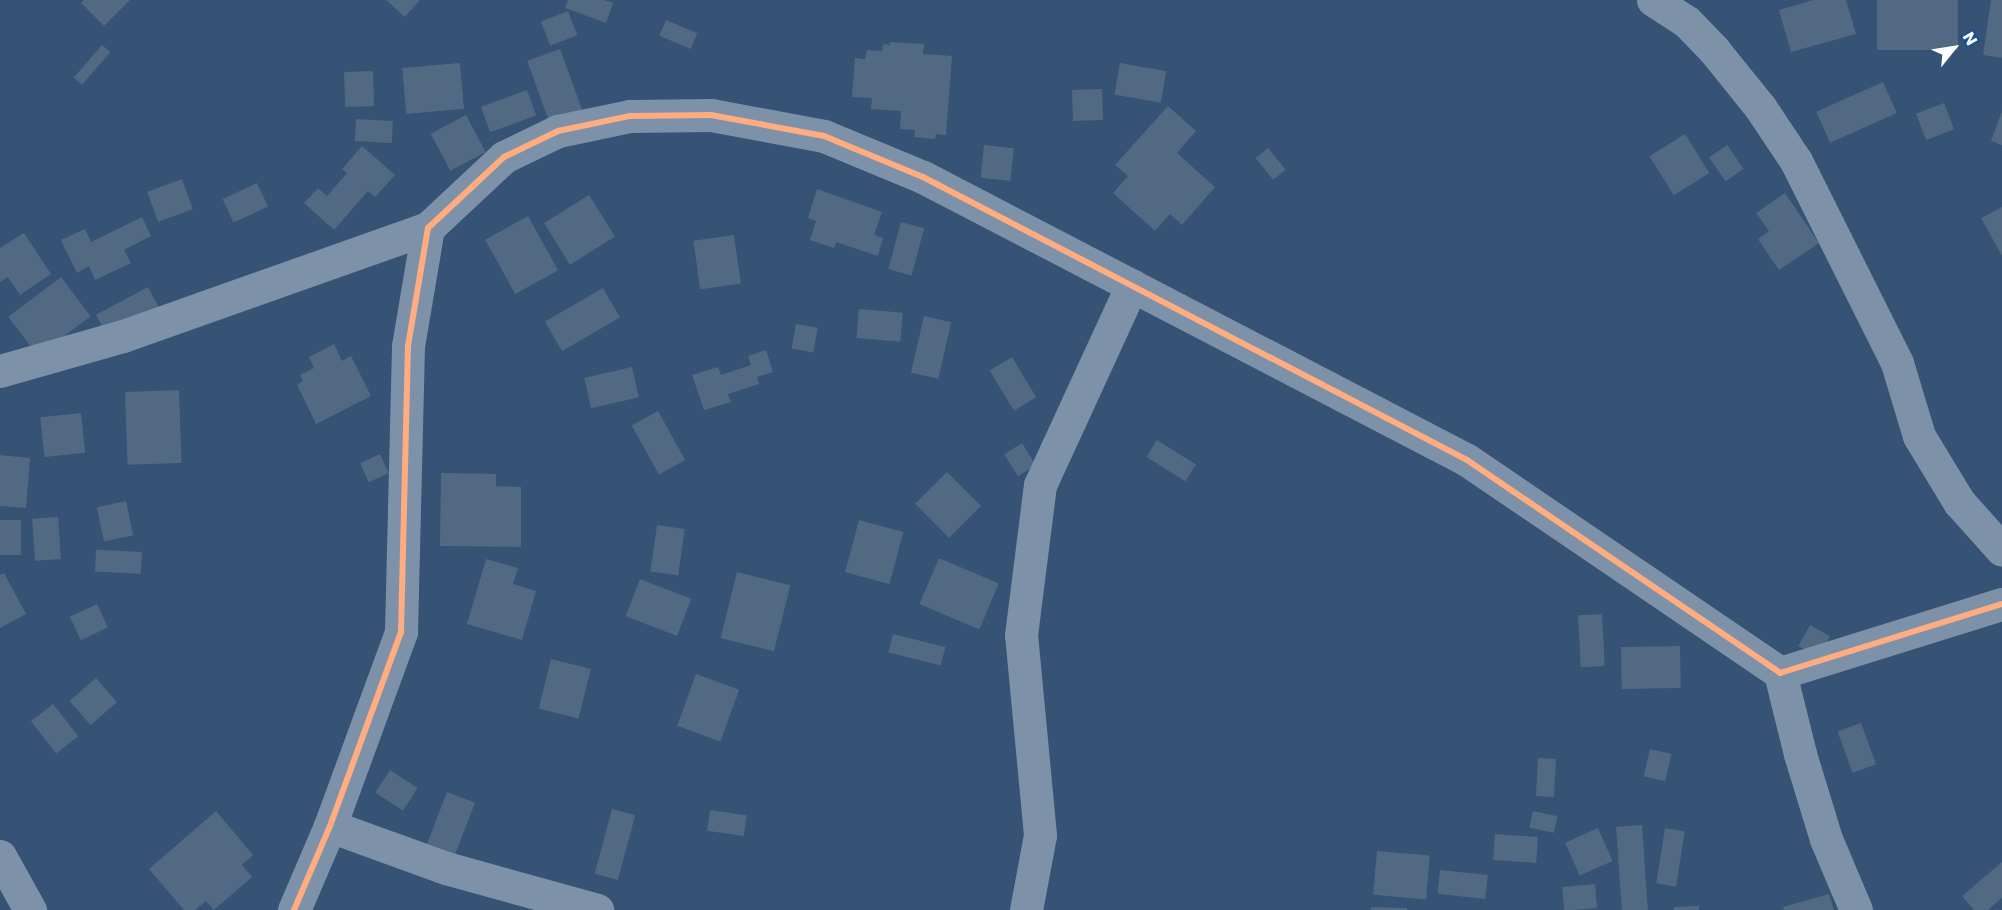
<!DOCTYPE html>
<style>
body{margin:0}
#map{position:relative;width:2002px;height:910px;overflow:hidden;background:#365274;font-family:Poppins,sans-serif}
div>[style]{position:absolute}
.building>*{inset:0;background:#526984;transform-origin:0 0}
.minor>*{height:33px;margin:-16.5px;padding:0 16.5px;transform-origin:16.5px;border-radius:16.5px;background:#7d92a8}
.cycleway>*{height:6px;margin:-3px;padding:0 3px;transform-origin:3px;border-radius:3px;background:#ffac80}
span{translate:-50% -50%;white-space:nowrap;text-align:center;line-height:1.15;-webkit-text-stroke:4.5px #1b4f8f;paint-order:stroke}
.north{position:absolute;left:1924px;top:18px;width:60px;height:60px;-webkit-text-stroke:4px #1b4f8f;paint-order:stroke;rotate:60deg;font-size:16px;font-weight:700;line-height:24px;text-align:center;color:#fff}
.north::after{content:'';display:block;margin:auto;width:21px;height:27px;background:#fff;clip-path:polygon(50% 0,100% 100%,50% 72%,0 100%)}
</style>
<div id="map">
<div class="building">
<div style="clip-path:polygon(84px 0,130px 0,104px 26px,81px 3px)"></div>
<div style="clip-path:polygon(386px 0,420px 0,405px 17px)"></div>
<div style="clip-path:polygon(568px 0,605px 0,613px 3px,606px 23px,565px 8px)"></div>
<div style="clip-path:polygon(1813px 0,1846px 0,1856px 34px,1791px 52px,1779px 10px)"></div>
<div style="left:1877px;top:0;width:81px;height:50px"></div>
<div style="clip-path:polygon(1991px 0,2002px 0,2002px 58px,1983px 55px)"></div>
<div style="left:568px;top:11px;width:26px;height:29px;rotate:69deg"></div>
<div style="left:666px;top:20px;width:34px;height:17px;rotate:23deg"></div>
<div style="clip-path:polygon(890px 42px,924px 44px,923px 54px,952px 56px,946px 135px,936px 134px,935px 139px,914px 137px,915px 130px,900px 129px,901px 111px,871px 109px,872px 98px,852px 97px,855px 58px,865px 59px,867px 50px,882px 51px,883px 44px,890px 45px)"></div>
<div style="left:102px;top:45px;width:11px;height:43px;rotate:41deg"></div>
<div style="left:560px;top:49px;width:72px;height:35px;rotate:70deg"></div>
<div style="left:460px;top:63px;width:46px;height:58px;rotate:85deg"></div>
<div style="left:1120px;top:63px;width:47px;height:32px;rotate:10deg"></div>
<div style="left:373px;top:71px;width:35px;height:29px;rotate:88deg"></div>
<div style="left:1883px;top:82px;width:34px;height:73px;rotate:66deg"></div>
<div style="left:1102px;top:89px;width:31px;height:30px;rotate:88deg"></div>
<div style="left:527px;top:90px;width:27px;height:49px;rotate:70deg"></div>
<div style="left:1944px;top:103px;width:28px;height:30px;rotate:69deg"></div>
<div style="clip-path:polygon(1168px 106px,1196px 131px,1177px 153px,1215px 187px,1182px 225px,1170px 214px,1155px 231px,1113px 193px,1128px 176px,1115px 165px)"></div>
<div style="clip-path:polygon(2002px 111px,2002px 145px,1991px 141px)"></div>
<div style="left:466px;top:115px;width:42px;height:40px;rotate:62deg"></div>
<div style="left:356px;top:119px;width:37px;height:22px;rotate:3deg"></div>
<div style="left:1685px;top:134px;width:46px;height:42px;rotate:58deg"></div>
<div style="left:984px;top:145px;width:30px;height:33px;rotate:6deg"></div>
<div style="left:1727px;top:145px;width:29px;height:22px;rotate:55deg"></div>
<div style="clip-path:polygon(362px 146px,395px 175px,375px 197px,368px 191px,334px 230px,304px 203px,318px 188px,327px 196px,347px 173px,342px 169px)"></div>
<div style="left:1268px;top:148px;width:28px;height:16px;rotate:51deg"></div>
<div style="left:182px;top:179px;width:32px;height:37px;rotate:70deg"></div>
<div style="left:257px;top:183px;width:26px;height:38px;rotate:65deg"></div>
<div style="clip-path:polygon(817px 189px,882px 212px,874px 235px,883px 238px,878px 256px,836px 242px,834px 248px,810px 240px,816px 221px,808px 218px)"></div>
<div style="clip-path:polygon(1785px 193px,1819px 243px,1779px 270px,1758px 239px,1769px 231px,1756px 213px)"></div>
<div style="left:589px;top:195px;width:49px;height:53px;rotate:58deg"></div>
<div style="clip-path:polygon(2002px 207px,2002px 256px,1981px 218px)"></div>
<div style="left:528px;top:216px;width:62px;height:49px;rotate:61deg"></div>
<div style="clip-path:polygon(142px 217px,151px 236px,124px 250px,131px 263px,95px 280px,89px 266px,77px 273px,61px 240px,85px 229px,91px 242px)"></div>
<div style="left:901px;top:222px;width:24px;height:49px;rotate:15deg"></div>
<div style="clip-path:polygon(24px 233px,51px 274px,20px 295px,8px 277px,0 282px,0 248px)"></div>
<div style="left:734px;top:235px;width:49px;height:41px;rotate:82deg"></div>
<div style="left:61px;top:277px;width:49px;height:66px;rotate:53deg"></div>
<div style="left:148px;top:287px;width:24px;height:59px;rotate:62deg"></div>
<div style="left:603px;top:288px;width:34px;height:67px;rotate:60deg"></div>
<div style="left:859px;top:309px;width:44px;height:29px;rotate:5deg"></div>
<div style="left:924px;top:316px;width:28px;height:58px;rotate:13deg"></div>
<div style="left:796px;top:324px;width:22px;height:25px;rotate:10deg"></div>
<div style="clip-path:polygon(334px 344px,342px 361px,351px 356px,371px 396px,316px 424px,297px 385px,303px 381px,300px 375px,314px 368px,309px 357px)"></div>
<div style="clip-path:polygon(766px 350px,773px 372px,757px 377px,759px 384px,728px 394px,731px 402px,704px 410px,692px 375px,718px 367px,721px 375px,751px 365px,748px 356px)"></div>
<div style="left:1012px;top:357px;width:47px;height:26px;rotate:59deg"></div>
<div style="left:632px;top:367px;width:31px;height:49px;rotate:77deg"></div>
<div style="left:179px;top:390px;width:73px;height:54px;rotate:88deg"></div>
<div style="left:658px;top:411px;width:56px;height:30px;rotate:61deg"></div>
<div style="left:81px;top:413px;width:40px;height:41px;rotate:84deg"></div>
<div style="left:1157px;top:440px;width:46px;height:20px;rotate:32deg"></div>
<div style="left:1022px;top:443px;width:26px;height:21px;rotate:58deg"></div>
<div style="left:380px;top:454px;width:21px;height:22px;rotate:65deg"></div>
<div style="clip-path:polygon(0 455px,30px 458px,26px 508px,0 506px)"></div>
<div style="left:947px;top:472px;width:48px;height:45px;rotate:45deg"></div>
<div style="clip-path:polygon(441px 473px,496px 474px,496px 486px,521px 487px,521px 547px,440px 546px)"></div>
<div style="left:126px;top:501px;width:35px;height:30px;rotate:78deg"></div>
<div style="left:58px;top:517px;width:42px;height:26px;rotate:86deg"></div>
<div style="left:0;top:520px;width:21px;height:35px"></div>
<div style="left:859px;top:520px;width:46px;height:54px;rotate:15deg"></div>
<div style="left:657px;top:525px;width:28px;height:47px;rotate:8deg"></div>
<div style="left:142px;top:552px;width:22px;height:46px;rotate:93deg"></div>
<div style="left:939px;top:558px;width:65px;height:50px;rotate:23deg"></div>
<div style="clip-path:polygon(486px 559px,518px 568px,513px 584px,536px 591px,522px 640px,467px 624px)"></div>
<div style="left:737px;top:572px;width:55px;height:68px;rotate:14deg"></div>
<div style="clip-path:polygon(4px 573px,26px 614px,0 628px,0 575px)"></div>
<div style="left:640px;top:579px;width:55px;height:40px;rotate:21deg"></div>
<div style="left:97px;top:604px;width:26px;height:30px;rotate:65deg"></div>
<div style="left:1602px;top:614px;width:52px;height:24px;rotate:87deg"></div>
<div style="left:1810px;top:625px;width:23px;height:24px;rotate:29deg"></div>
<div style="left:893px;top:634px;width:54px;height:19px;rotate:14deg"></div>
<div style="left:1680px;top:646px;width:42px;height:59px;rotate:89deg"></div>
<div style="left:551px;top:659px;width:41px;height:51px;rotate:14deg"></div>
<div style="left:696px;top:674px;width:46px;height:55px;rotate:20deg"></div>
<div style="left:96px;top:678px;width:32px;height:35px;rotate:49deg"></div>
<div style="left:53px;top:704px;width:41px;height:28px;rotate:52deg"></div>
<div style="left:1861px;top:723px;width:44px;height:25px;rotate:70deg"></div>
<div style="left:1650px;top:749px;width:22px;height:28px;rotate:13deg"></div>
<div style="left:1538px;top:758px;width:18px;height:38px;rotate:3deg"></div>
<div style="left:390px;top:770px;width:33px;height:27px;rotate:33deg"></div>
<div style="left:447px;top:792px;width:30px;height:62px;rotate:21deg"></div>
<div style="left:612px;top:809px;width:24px;height:67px;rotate:15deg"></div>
<div style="left:710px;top:810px;width:37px;height:21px;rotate:8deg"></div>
<div style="clip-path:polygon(216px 811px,253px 855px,242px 865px,252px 877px,214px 910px,206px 901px,195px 910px,184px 910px,149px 869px)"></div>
<div style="left:1533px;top:811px;width:25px;height:17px;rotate:12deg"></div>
<div style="left:1642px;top:825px;width:85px;height:26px;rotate:86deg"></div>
<div style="left:1598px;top:828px;width:36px;height:36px;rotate:66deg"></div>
<div style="left:1665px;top:828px;width:20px;height:56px;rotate:9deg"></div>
<div style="left:1495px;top:834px;width:43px;height:26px;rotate:4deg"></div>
<div style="left:1377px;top:851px;width:53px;height:44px;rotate:5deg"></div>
<div style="clip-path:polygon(2002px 862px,2002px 898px,1988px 910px,1974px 910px,1962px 896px)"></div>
<div style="left:1440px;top:870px;width:48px;height:24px;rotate:6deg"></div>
<div style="left:1595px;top:884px;width:24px;height:33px;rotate:85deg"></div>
<div style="clip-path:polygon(1829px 894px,1834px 910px,1784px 910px,1783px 907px)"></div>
<div style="clip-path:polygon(1699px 906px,1699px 910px,1674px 910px,1674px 907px)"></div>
<div style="clip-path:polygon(1371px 907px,1407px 908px,1407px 910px,1371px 910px)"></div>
</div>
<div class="minor">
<div style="left:1653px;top:0;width:40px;rotate:32.9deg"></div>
<div style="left:1687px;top:22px;width:39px;rotate:46deg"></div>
<div style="left:1714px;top:50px;width:73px;rotate:51.1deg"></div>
<div style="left:1760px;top:107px;width:65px;rotate:56.3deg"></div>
<div style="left:1796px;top:161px;width:226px;rotate:63.4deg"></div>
<div style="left:1897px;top:363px;width:76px;rotate:73.2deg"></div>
<div style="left:1919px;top:436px;width:77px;rotate:58.8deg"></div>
<div style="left:1959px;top:502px;width:64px;rotate:48.1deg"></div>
<div style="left:0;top:371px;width:128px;rotate:-15.9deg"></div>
<div style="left:123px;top:336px;width:324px;rotate:-19.5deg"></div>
<div style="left:1780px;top:673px;width:83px;rotate:76.1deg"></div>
<div style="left:1800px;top:754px;width:89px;rotate:73deg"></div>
<div style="left:1826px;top:839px;width:77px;rotate:67.1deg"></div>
<div style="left:330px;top:826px;width:123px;rotate:19.9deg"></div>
<div style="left:446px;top:868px;width:157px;rotate:15.5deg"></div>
<div style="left:0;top:856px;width:62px;rotate:60.9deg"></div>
<div style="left:294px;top:910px;width:91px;rotate:-66.8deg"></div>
<div style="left:330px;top:826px;width:207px;rotate:-69.9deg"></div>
<div style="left:401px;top:632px;width:286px;rotate:-88.6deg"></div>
<div style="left:408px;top:346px;width:120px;rotate:-80.4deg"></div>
<div style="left:428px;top:228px;width:104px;rotate:-43.1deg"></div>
<div style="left:504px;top:157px;width:60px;rotate:-25.7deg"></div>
<div style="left:558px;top:131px;width:74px;rotate:-11.8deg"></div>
<div style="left:630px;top:116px;width:81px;rotate:-0.7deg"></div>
<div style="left:711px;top:115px;width:115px;rotate:10.5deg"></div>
<div style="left:824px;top:136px;width:107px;rotate:22.5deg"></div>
<div style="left:923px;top:177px;width:613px;rotate:27.48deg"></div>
<div style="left:1467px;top:460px;width:379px;rotate:34.2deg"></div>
<div style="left:1780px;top:673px;width:232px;rotate:-17.3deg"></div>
<div style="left:1026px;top:910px;width:76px;rotate:-79.4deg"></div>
<div style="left:1040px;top:835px;width:201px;rotate:-95.4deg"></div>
<div style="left:1021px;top:635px;width:151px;rotate:-82.8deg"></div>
<div style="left:1040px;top:485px;width:220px;rotate:-65.3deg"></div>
</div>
<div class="cycleway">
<div style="left:294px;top:910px;width:91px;rotate:-66.8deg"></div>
<div style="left:330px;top:826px;width:207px;rotate:-69.9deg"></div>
<div style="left:401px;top:632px;width:286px;rotate:-88.6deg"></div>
<div style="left:408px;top:346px;width:120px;rotate:-80.4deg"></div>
<div style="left:428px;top:228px;width:104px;rotate:-43.1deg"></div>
<div style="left:504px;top:157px;width:60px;rotate:-25.7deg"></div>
<div style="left:558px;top:131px;width:74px;rotate:-11.8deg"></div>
<div style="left:630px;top:116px;width:81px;rotate:-0.7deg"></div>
<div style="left:711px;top:115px;width:115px;rotate:10.5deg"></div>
<div style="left:824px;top:136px;width:107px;rotate:22.5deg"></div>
<div style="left:923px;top:177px;width:613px;rotate:27.48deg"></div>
<div style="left:1467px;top:460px;width:379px;rotate:34.2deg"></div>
<div style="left:1780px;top:673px;width:232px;rotate:-17.3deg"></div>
</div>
<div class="north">N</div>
</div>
